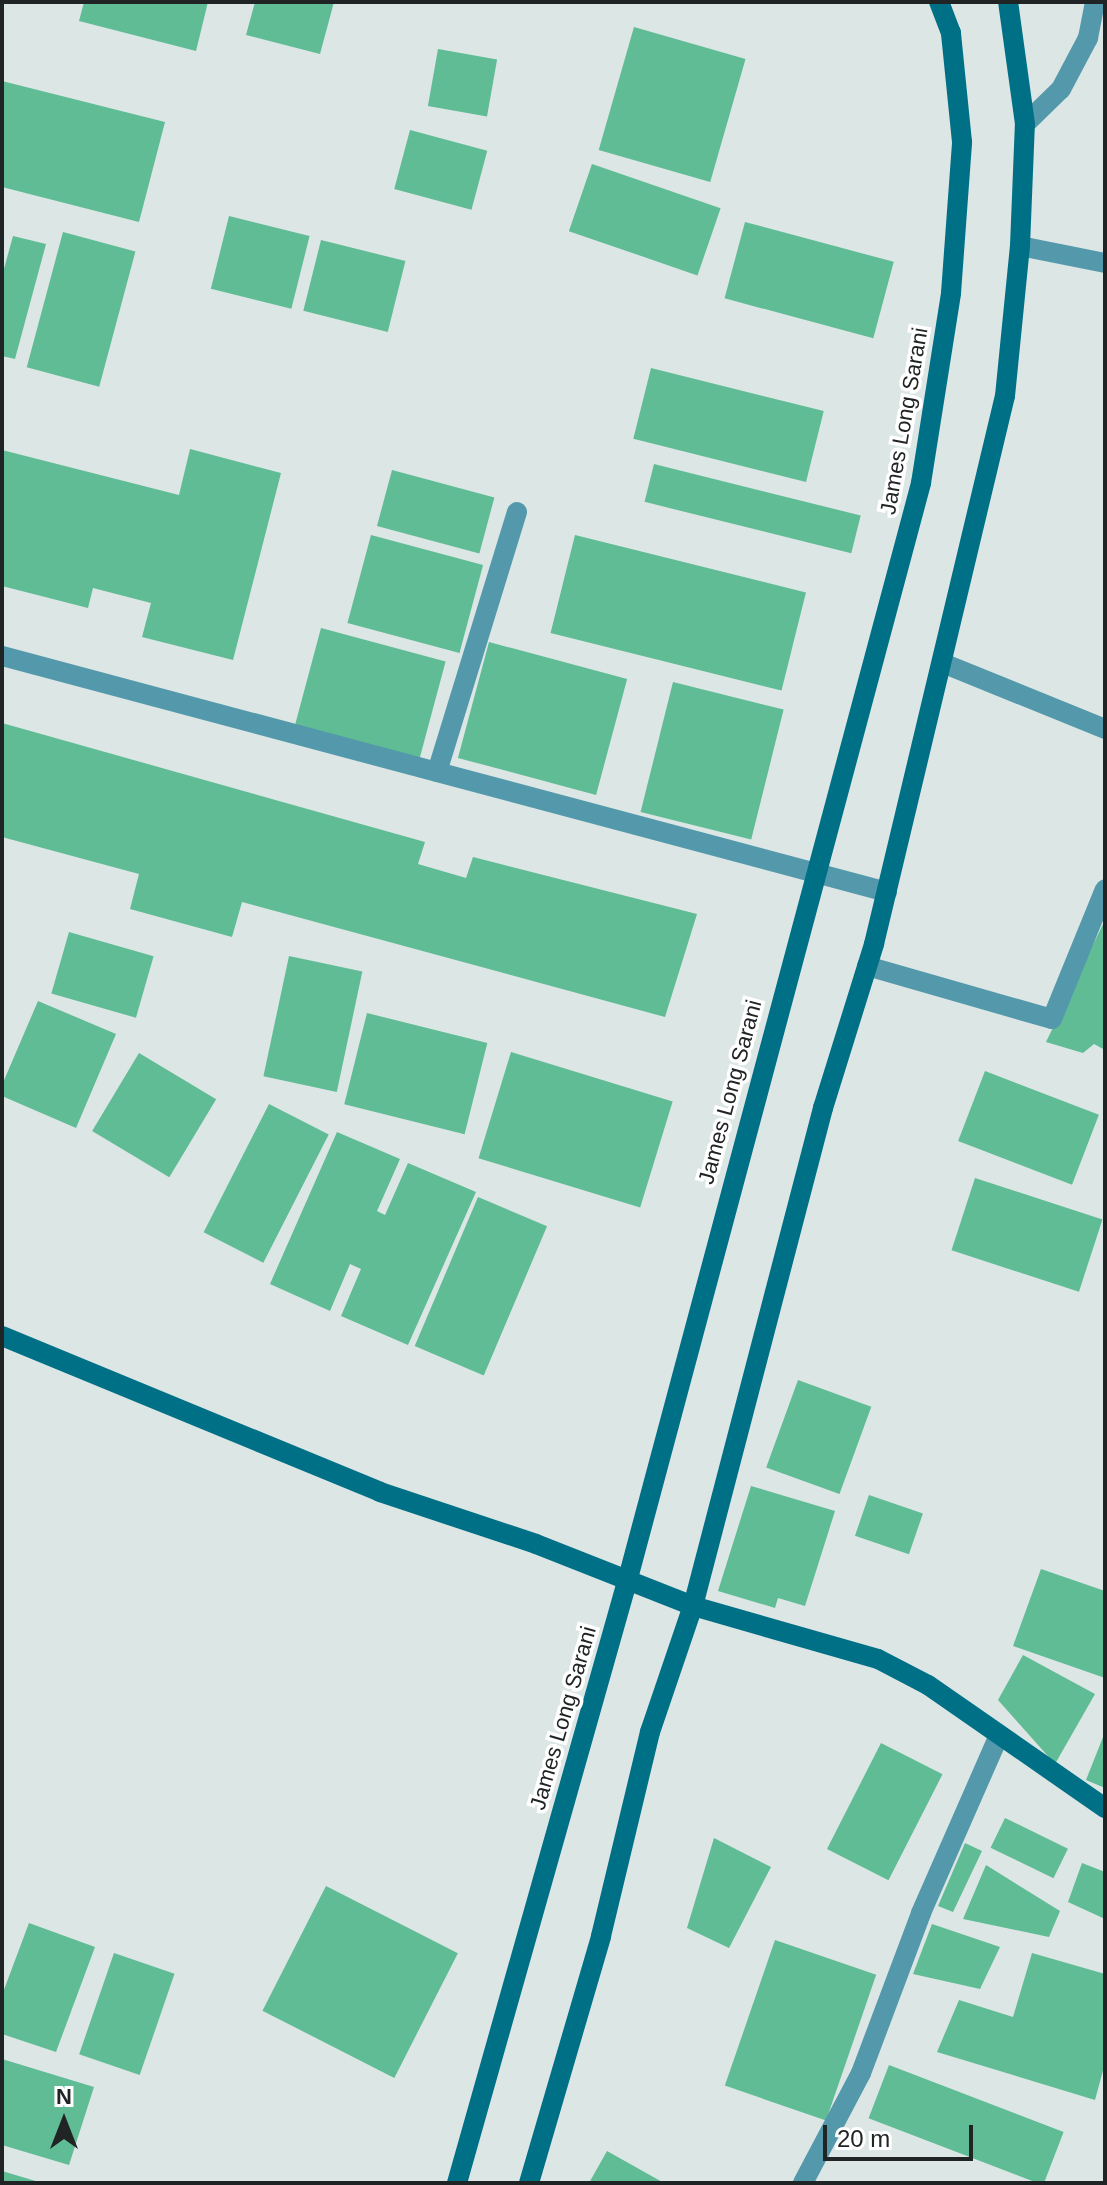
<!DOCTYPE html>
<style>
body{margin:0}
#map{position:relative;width:1107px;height:2185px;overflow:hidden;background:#dce6e5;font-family:Arial,sans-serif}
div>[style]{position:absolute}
.building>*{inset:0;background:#5fbc95;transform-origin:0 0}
.lane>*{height:20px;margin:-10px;padding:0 10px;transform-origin:10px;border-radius:10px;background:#5499ab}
.street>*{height:20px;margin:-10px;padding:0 10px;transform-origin:10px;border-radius:10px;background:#5499ab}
.secondary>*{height:20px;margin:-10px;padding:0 10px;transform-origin:10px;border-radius:10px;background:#007086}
span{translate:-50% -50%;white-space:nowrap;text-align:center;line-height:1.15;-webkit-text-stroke:7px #fff;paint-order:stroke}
.street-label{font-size:22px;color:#212424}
.frame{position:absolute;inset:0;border:4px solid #212424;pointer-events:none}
.north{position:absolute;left:24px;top:2081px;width:80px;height:80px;-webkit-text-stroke:6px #fff;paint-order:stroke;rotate:0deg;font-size:22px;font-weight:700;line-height:32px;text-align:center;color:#212424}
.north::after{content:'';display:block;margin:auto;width:28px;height:36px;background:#212424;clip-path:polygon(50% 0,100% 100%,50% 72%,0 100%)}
.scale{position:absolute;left:823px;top:2125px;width:150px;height:36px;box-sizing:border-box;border:4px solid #212424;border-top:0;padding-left:10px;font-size:24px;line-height:28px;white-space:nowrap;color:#212424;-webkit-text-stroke:6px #fff;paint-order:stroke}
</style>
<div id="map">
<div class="building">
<div style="clip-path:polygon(84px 2px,208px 2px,196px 51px,79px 21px)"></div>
<div style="clip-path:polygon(255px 2px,334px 2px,320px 54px,246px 35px)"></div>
<div style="left:634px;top:27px;width:116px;height:128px;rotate:16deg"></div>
<div style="left:438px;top:49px;width:60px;height:58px;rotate:10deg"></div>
<div style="clip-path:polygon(2px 81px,165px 122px,139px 222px,2px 187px)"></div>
<div style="left:410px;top:130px;width:80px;height:61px;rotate:15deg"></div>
<div style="left:592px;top:164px;width:136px;height:71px;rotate:19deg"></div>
<div style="left:229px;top:216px;width:83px;height:75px;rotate:14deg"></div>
<div style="left:745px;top:222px;width:154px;height:79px;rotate:15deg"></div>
<div style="left:63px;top:232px;width:75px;height:140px;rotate:15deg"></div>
<div style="clip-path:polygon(13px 236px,46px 244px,15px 359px,2px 356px,2px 276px)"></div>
<div style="left:321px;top:240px;width:87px;height:73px;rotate:14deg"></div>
<div style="left:651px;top:368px;width:178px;height:73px;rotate:14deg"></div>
<div style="clip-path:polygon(190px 449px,281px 473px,233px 660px,142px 637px,151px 603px,93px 588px,88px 608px,2px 586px,2px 450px,179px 495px)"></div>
<div style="left:654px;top:464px;width:213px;height:39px;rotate:14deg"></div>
<div style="left:392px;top:470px;width:106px;height:58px;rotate:15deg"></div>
<div style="left:371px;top:535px;width:116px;height:91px;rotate:15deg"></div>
<div style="left:575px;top:535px;width:238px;height:101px;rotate:14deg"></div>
<div style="left:321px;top:628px;width:129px;height:106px;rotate:15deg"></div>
<div style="left:489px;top:642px;width:143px;height:120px;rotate:15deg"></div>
<div style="left:673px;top:682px;width:114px;height:134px;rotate:14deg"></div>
<div style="clip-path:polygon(2px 723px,425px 842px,418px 864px,466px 878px,473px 857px,697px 914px,665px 1017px,242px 902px,232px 937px,130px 909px,139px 874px,2px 837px)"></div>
<div style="clip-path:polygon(1105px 920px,1105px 1050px,1094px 1044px,1083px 1053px,1046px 1042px)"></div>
<div style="left:69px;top:932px;width:88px;height:64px;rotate:16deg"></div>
<div style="left:289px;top:956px;width:75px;height:123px;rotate:12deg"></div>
<div style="clip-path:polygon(38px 1001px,116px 1034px,76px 1128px,2px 1096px,2px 1085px)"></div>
<div style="left:367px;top:1013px;width:124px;height:94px;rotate:14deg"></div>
<div style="left:511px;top:1052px;width:169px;height:111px;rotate:17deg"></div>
<div style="left:139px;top:1053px;width:90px;height:91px;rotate:31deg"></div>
<div style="left:985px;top:1071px;width:122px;height:75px;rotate:21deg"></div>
<div style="left:269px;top:1104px;width:67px;height:144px;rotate:27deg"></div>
<div style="clip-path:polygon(337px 1132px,400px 1159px,377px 1211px,385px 1215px,408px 1163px,476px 1192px,408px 1345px,341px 1316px,361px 1269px,350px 1264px,330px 1311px,270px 1284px)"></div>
<div style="left:975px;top:1178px;width:134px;height:76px;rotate:18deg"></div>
<div style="left:478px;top:1197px;width:75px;height:162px;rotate:23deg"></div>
<div style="left:798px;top:1380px;width:78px;height:93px;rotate:20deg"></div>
<div style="clip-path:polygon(751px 1486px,835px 1511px,805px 1606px,778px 1598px,775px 1608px,718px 1591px)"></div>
<div style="left:869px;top:1495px;width:57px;height:43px;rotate:19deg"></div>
<div style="clip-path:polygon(1041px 1569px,1105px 1591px,1105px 1678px,1013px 1646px)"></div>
<div style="clip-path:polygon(1023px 1655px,1095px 1694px,1055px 1764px,998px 1700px)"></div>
<div style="clip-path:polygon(1105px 1732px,1105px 1788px,1086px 1780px)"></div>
<div style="left:881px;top:1743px;width:69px;height:119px;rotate:27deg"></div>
<div style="left:1005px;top:1818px;width:70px;height:33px;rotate:26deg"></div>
<div style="clip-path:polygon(714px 1838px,771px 1867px,729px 1948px,687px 1928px)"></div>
<div style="clip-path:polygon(965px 1843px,982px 1851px,953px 1912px,938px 1906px)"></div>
<div style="clip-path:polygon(1082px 1863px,1105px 1872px,1105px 1919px,1068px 1902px)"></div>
<div style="clip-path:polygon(986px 1865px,1060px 1911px,1049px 1937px,963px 1919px)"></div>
<div style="left:326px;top:1886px;width:148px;height:140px;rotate:27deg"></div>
<div style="clip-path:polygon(29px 1923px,95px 1947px,56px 2052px,2px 2034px,2px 1995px)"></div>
<div style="clip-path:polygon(932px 1924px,1000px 1947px,980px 1989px,913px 1974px)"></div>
<div style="left:775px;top:1940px;width:107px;height:154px;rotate:19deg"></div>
<div style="left:114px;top:1953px;width:64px;height:107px;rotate:19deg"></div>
<div style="clip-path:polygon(1032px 1953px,1105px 1974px,1105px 2063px,1095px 2100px,937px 2052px,959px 2000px,1013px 2017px)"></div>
<div style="clip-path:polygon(2px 2059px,94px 2087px,69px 2165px,2px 2145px)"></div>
<div style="left:889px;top:2065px;width:187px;height:57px;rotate:21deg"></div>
<div style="clip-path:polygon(607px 2151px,664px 2183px,589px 2183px)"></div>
<div style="clip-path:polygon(2px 2171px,39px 2182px,39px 2183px,2px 2183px)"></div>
</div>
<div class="lane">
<div style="left:945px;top:664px;width:173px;rotate:22.1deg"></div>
</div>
<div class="street">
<div style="left:1025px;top:124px;width:50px;rotate:-44.2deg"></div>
<div style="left:1061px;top:89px;width:58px;rotate:-62.1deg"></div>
<div style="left:1088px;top:38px;width:37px;rotate:-79deg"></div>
<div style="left:1020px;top:246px;width:87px;rotate:11.3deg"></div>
<div style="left:2px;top:656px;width:916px;rotate:14.93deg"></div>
<div style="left:437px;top:772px;width:272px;rotate:-72.9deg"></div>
<div style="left:867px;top:966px;width:192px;rotate:16deg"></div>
<div style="left:1052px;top:1019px;width:140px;rotate:-67.8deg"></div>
<div style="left:803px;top:2183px;width:124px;rotate:-62.2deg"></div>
<div style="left:861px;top:2073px;width:171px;rotate:-69.4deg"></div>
<div style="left:921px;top:1913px;width:191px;rotate:-66.3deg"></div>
</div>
<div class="secondary">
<div style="left:2px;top:1336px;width:409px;rotate:22.4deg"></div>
<div style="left:380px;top:1492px;width:164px;rotate:18.4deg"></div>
<div style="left:536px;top:1544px;width:169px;rotate:21.5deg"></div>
<div style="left:693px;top:1606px;width:192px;rotate:16deg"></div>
<div style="left:878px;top:1659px;width:56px;rotate:27.5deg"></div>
<div style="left:928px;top:1685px;width:216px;rotate:34.8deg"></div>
<div style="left:457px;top:2183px;width:625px;rotate:-74.21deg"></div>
<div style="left:627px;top:1582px;width:1138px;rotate:-75.02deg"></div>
<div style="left:921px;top:483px;width:192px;rotate:-81deg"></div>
<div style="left:951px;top:293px;width:151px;rotate:-85.8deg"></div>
<div style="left:962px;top:142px;width:110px;rotate:-95.8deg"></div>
<div style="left:951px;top:33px;width:33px;rotate:-111deg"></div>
<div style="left:529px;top:2183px;width:257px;rotate:-73.7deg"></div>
<div style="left:601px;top:1936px;width:210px;rotate:-76.5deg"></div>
<div style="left:650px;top:1732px;width:133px;rotate:-71.2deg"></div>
<div style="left:693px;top:1606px;width:515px;rotate:-75.37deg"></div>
<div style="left:823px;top:1108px;width:172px;rotate:-72.7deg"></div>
<div style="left:874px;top:944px;width:563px;rotate:-76.56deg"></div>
<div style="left:1005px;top:396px;width:151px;rotate:-84.3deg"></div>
<div style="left:1020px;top:246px;width:122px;rotate:-87.7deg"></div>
<div style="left:1025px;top:124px;width:123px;rotate:-97.9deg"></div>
</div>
<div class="street-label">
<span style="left:904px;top:421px;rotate:-80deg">James Long Sarani</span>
<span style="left:730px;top:1092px;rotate:-75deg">James Long Sarani</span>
<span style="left:563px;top:1718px;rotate:-74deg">James Long Sarani</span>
</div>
<div class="frame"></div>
<div class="north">N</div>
<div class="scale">20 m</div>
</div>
